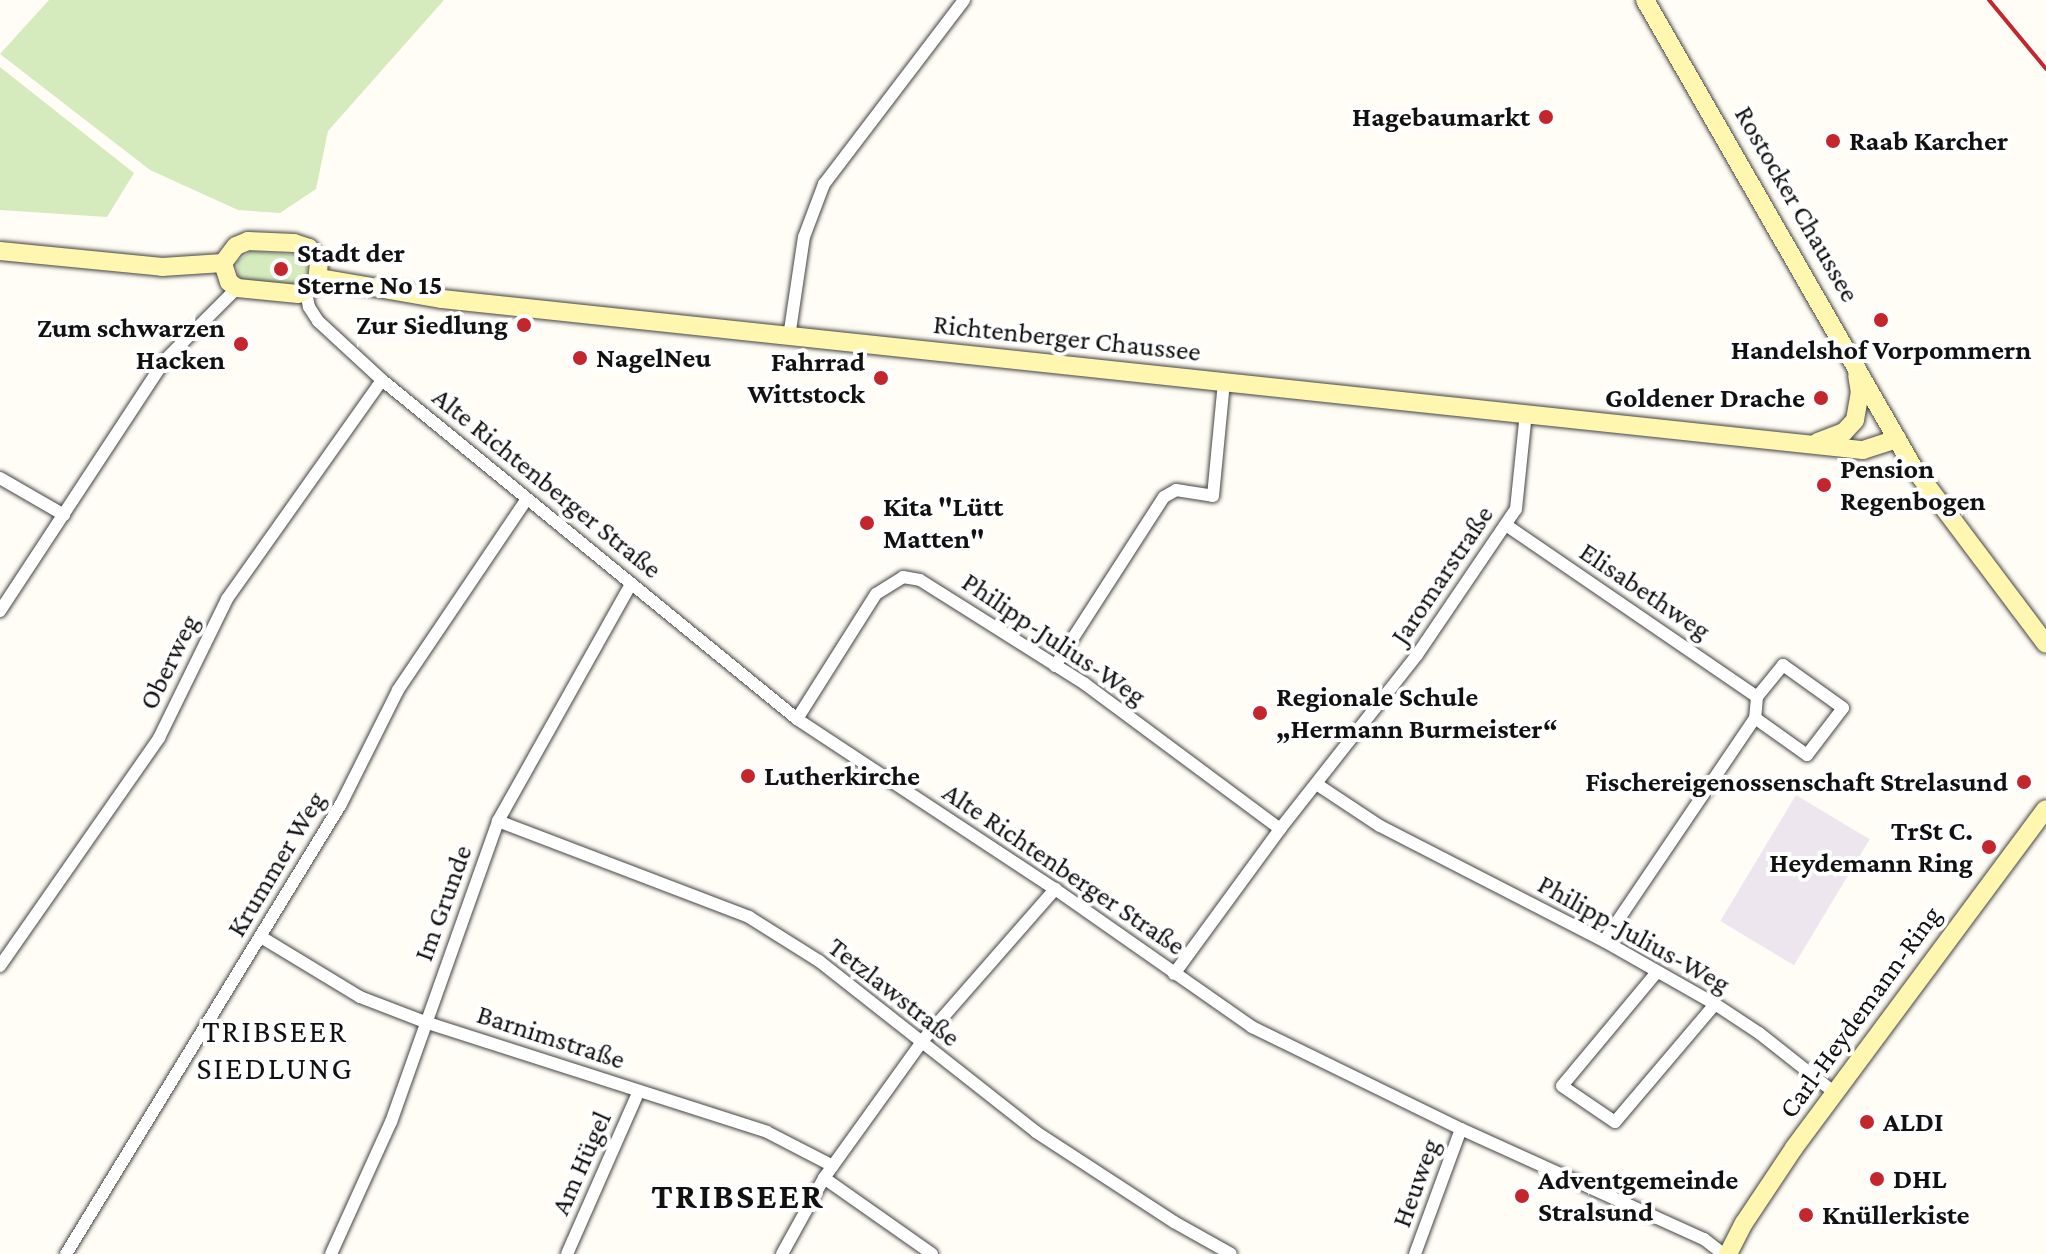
<!DOCTYPE html>
<meta charset="utf-8">
<style>
body{margin:0}
#map{position:relative;width:2046px;height:1254px;overflow:hidden;background:#fffdf5;font-family:"Crimson Pro",serif}
div>[style]{position:absolute}
.industrial>*{inset:0;background:#eee6ef;transform-origin:0 0}
.green>*{inset:0;background:#d5ebbd}
.roads{filter:drop-shadow(0 0 2px #444) drop-shadow(0 0 2px #444)}
.street>*{height:12px;margin:-6px;padding:0 6px;transform-origin:6px;border-radius:6px;background:#fff}
.secondary>*{height:18px;margin:-9px;padding:0 9px;transform-origin:9px;border-radius:9px;background:#fff6b0}
.rail>*{height:4px;margin:-2px;padding:0 2px;transform-origin:2px;border-radius:2px;background:#c4262e}
.dots>*{width:22px;height:22px;translate:-50% -50%;box-sizing:border-box;border:4px solid #fff;border-radius:50%}
span{translate:-50% -50%;white-space:nowrap;text-align:center;line-height:1.15;-webkit-text-stroke:8px #fff;paint-order:stroke}
.poi-label{font-size:28px;color:#111;font-weight:700}
.right{translate:-100% -50%;text-align:right}
.left{translate:0 -50%;text-align:left}
.street-label{font-size:28px;color:#111}
.quarter-label{font-size:32px;color:#111;letter-spacing:2px}
.district-label{font-size:36px;color:#111;font-weight:700;letter-spacing:2px}
</style>
<div id="map">
<div class="industrial">
<div style="left:1796px;top:795px;width:86px;height:147px;rotate:31deg"></div>
</div>
<div class="green">
<div style="clip-path:polygon(49px 0,444px 0,328px 131px,316px 189px,280px 213px,238px 210px,150px 170px,0 54px)"></div>
<div style="clip-path:polygon(0 67px,134px 173px,107px 217px,0 210px)"></div>
<div style="clip-path:polygon(251px 251px,297px 255px,307px 262px,308px 277px,297px 285px,243px 280px,238px 275px,237px 262px)"></div>
</div>
<div class="roads">
<div class="street">
<div style="left:306px;top:292px;width:15px;rotate:79deg"></div>
<div style="left:309px;top:307px;width:17px;rotate:57deg"></div>
<div style="left:318px;top:321px;width:87px;rotate:42.7deg"></div>
<div style="left:382px;top:380px;width:536px;rotate:39.24deg"></div>
<div style="left:797px;top:719px;width:309px;rotate:33.4deg"></div>
<div style="left:1055px;top:889px;width:241px;rotate:35deg"></div>
<div style="left:1252px;top:1027px;width:233px;rotate:26deg"></div>
<div style="left:1461px;top:1129px;width:267px;rotate:24.4deg"></div>
<div style="left:1704px;top:1239px;width:24px;rotate:38deg"></div>
<div style="left:789px;top:337px;width:101px;rotate:-81.5deg"></div>
<div style="left:804px;top:237px;width:57px;rotate:-69.3deg"></div>
<div style="left:824px;top:184px;width:231px;rotate:-52.7deg"></div>
<div style="left:0;top:478px;width:74px;rotate:30deg"></div>
<div style="left:1506px;top:525px;width:304px;rotate:34.4deg"></div>
<div style="left:1757px;top:697px;width:21px;rotate:95deg"></div>
<div style="left:1755px;top:718px;width:269px;rotate:124.1deg"></div>
<div style="left:0;top:611px;width:299px;rotate:-56.7deg"></div>
<div style="left:164px;top:361px;width:103px;rotate:-45deg"></div>
<div style="left:1055px;top:666px;width:201px;rotate:-57.2deg"></div>
<div style="left:1164px;top:497px;width:14px;rotate:-30deg"></div>
<div style="left:1176px;top:490px;width:37px;rotate:9deg"></div>
<div style="left:1213px;top:496px;width:115px;rotate:-84.5deg"></div>
<div style="left:1755px;top:718px;width:64px;rotate:35.4deg"></div>
<div style="left:1807px;top:755px;width:59px;rotate:-52.5deg"></div>
<div style="left:1843px;top:708px;width:74px;rotate:-144.4deg"></div>
<div style="left:1783px;top:665px;width:41px;rotate:129.1deg"></div>
<div style="left:797px;top:719px;width:148px;rotate:-57.7deg"></div>
<div style="left:876px;top:594px;width:32px;rotate:-32deg"></div>
<div style="left:903px;top:577px;width:17px;rotate:10deg"></div>
<div style="left:920px;top:580px;width:195px;rotate:32.2deg"></div>
<div style="left:1085px;top:684px;width:243px;rotate:36.6deg"></div>
<div style="left:1318px;top:785px;width:74px;rotate:33.5deg"></div>
<div style="left:1380px;top:826px;width:252px;rotate:27.2deg"></div>
<div style="left:1604px;top:941px;width:128px;rotate:29.6deg"></div>
<div style="left:1715px;top:1004px;width:53px;rotate:33.4deg"></div>
<div style="left:1759px;top:1033px;width:97px;rotate:38.3deg"></div>
<div style="left:498px;top:821px;width:269px;rotate:20.9deg"></div>
<div style="left:749px;top:917px;width:83px;rotate:32.2deg"></div>
<div style="left:819px;top:961px;width:276px;rotate:38.2deg"></div>
<div style="left:1036px;top:1132px;width:165px;rotate:33.1deg"></div>
<div style="left:1174px;top:1222px;width:65px;rotate:29.3deg"></div>
<div style="left:261px;top:937px;width:116px;rotate:31.2deg"></div>
<div style="left:360px;top:997px;width:70px;rotate:21deg"></div>
<div style="left:425px;top:1022px;width:359px;rotate:17.8deg"></div>
<div style="left:767px;top:1132px;width:74px;rotate:27.3deg"></div>
<div style="left:0;top:966px;width:278px;rotate:-55.1deg"></div>
<div style="left:159px;top:738px;width:155px;rotate:-63.9deg"></div>
<div style="left:227px;top:599px;width:268px;rotate:-54.7deg"></div>
<div style="left:1657px;top:972px;width:148px;rotate:129.8deg"></div>
<div style="left:1562px;top:1086px;width:64px;rotate:34.2deg"></div>
<div style="left:1615px;top:1122px;width:155px;rotate:-49.7deg"></div>
<div style="left:1174px;top:974px;width:180px;rotate:-53.8deg"></div>
<div style="left:1280px;top:829px;width:221px;rotate:-51.8deg"></div>
<div style="left:1417px;top:655px;width:176px;rotate:-55.9deg"></div>
<div style="left:1516px;top:509px;width:97px;rotate:-84.1deg"></div>
<div style="left:824px;top:1178px;width:132px;rotate:35.1deg"></div>
<div style="left:66px;top:1254px;width:527px;rotate:-58.57deg"></div>
<div style="left:341px;top:804px;width:127px;rotate:-63.4deg"></div>
<div style="left:398px;top:690px;width:229px;rotate:-56deg"></div>
<div style="left:331px;top:1254px;width:145px;rotate:-65.6deg"></div>
<div style="left:391px;top:1122px;width:319px;rotate:-70.4deg"></div>
<div style="left:498px;top:821px;width:272px;rotate:-60.7deg"></div>
<div style="left:567px;top:1254px;width:178px;rotate:-66.2deg"></div>
<div style="left:782px;top:1254px;width:87px;rotate:-61.1deg"></div>
<div style="left:824px;top:1178px;width:170px;rotate:-54.3deg"></div>
<div style="left:923px;top:1040px;width:201px;rotate:-48.8deg"></div>
<div style="left:1415px;top:1254px;width:133px;rotate:-69.8deg"></div>
</div>
<div class="secondary">
<div style="left:1645px;top:0;width:538px;rotate:60.15deg"></div>
<div style="left:1913px;top:467px;width:221px;rotate:53.1deg"></div>
<div style="left:248px;top:241px;width:46px;rotate:2.5deg"></div>
<div style="left:294px;top:243px;width:16px;rotate:18deg"></div>
<div style="left:309px;top:248px;width:16px;rotate:52deg"></div>
<div style="left:319px;top:261px;width:23px;rotate:95deg"></div>
<div style="left:317px;top:284px;width:21px;rotate:152deg"></div>
<div style="left:298px;top:294px;width:61px;rotate:-174.4deg"></div>
<div style="left:237px;top:288px;width:10px;rotate:-143deg"></div>
<div style="left:229px;top:282px;width:20px;rotate:-108deg"></div>
<div style="left:223px;top:263px;width:21px;rotate:-53deg"></div>
<div style="left:236px;top:246px;width:13px;rotate:-23deg"></div>
<div style="left:0;top:251px;width:163px;rotate:5.6deg"></div>
<div style="left:162px;top:267px;width:61px;rotate:-3.8deg"></div>
<div style="left:320px;top:278px;width:124px;rotate:9.8deg"></div>
<div style="left:442px;top:299px;width:1429px;rotate:6.07deg"></div>
<div style="left:1863px;top:450px;width:36px;rotate:-18deg"></div>
<div style="left:1818px;top:442px;width:28px;rotate:-21deg"></div>
<div style="left:1844px;top:432px;width:16px;rotate:-47deg"></div>
<div style="left:1855px;top:420px;width:27px;rotate:-80deg"></div>
<div style="left:1860px;top:393px;width:18px;rotate:-99deg"></div>
<div style="left:1728px;top:1254px;width:35px;rotate:-63deg"></div>
<div style="left:1744px;top:1223px;width:90px;rotate:-56.3deg"></div>
<div style="left:1794px;top:1148px;width:422px;rotate:-53.4deg"></div>
</div>
</div>
<div class="rail">
<div style="left:1989px;top:0;width:89px;rotate:50.4deg"></div>
</div>
<div class="dots">
<div style="left:1546px;top:117px;background:#c4262e"></div>
<div style="left:1833px;top:141px;background:#c4262e"></div>
<div style="left:281px;top:269px;background:#c4262e"></div>
<div style="left:1881px;top:320px;background:#c4262e"></div>
<div style="left:524px;top:325px;background:#c4262e"></div>
<div style="left:241px;top:344px;background:#c4262e"></div>
<div style="left:580px;top:358px;background:#c4262e"></div>
<div style="left:881px;top:378px;background:#c4262e"></div>
<div style="left:1821px;top:398px;background:#c4262e"></div>
<div style="left:1824px;top:485px;background:#c4262e"></div>
<div style="left:867px;top:523px;background:#c4262e"></div>
<div style="left:1260px;top:713px;background:#c4262e"></div>
<div style="left:748px;top:776px;background:#c4262e"></div>
<div style="left:2024px;top:782px;background:#c4262e"></div>
<div style="left:1989px;top:847px;background:#c4262e"></div>
<div style="left:1867px;top:1122px;background:#c4262e"></div>
<div style="left:1877px;top:1179px;background:#c4262e"></div>
<div style="left:1522px;top:1196px;background:#c4262e"></div>
<div style="left:1806px;top:1215px;background:#c4262e"></div>
</div>
<div class="poi-label">
<span class="right" style="left:1530px;top:117px">Hagebaumarkt</span>
<span class="left" style="left:1849px;top:141px">Raab Karcher</span>
<span class="left" style="left:297px;top:269px">Stadt der<br>Sterne No 15</span>
<span class="right" style="left:508px;top:325px">Zur Siedlung</span>
<span class="right" style="left:225px;top:344px">Zum schwarzen<br>Hacken</span>
<span style="left:1881px;top:350px">Handelshof Vorpommern</span>
<span class="left" style="left:596px;top:358px">NagelNeu</span>
<span class="right" style="left:865px;top:378px">Fahrrad<br>Wittstock</span>
<span class="right" style="left:1805px;top:398px">Goldener Drache</span>
<span class="left" style="left:1840px;top:485px">Pension<br>Regenbogen</span>
<span class="left" style="left:883px;top:523px">Kita "Lütt<br>Matten"</span>
<span class="left" style="left:1276px;top:713px">Regionale Schule<br>„Hermann Burmeister“</span>
<span class="left" style="left:764px;top:776px">Lutherkirche</span>
<span class="right" style="left:2008px;top:782px">Fischereigenossenschaft Strelasund</span>
<span class="right" style="left:1973px;top:847px">TrSt C.<br>Heydemann Ring</span>
<span class="left" style="left:1883px;top:1122px">ALDI</span>
<span class="left" style="left:1893px;top:1179px">DHL</span>
<span class="left" style="left:1538px;top:1196px">Adventgemeinde<br>Stralsund</span>
<span class="left" style="left:1822px;top:1215px">Knüllerkiste</span>
</div>
<div class="street-label">
<span style="left:1797px;top:204px;rotate:60deg">Rostocker Chaussee</span>
<span style="left:1067px;top:338px;rotate:6deg">Richtenberger Chaussee</span>
<span style="left:547px;top:483px;rotate:39deg">Alte Richtenberger Straße</span>
<span style="left:1442px;top:575px;rotate:-56deg">Jaromarstraße</span>
<span style="left:1645px;top:591px;rotate:34deg">Elisabethweg</span>
<span style="left:1054px;top:639px;rotate:34deg">Philipp-Julius-Weg</span>
<span style="left:169px;top:662px;rotate:-64deg">Oberweg</span>
<span style="left:276px;top:864px;rotate:-59deg">Krummer Weg</span>
<span style="left:1064px;top:869px;rotate:34deg">Alte Richtenberger Straße</span>
<span style="left:443px;top:903px;rotate:-70deg">Im Grunde</span>
<span style="left:1634px;top:934px;rotate:29deg">Philipp-Julius-Weg</span>
<span style="left:894px;top:992px;rotate:38deg">Tetzlawstraße</span>
<span style="left:1860px;top:1012px;rotate:-54deg">Carl-Heydemann-Ring</span>
<span style="left:551px;top:1037px;rotate:18deg">Barnimstraße</span>
<span style="left:581px;top:1163px;rotate:-66deg">Am Hügel</span>
<span style="left:1416px;top:1183px;rotate:-70deg">Heuweg</span>
</div>
<div class="quarter-label">
<span style="left:275px;top:1050px">TRIBSEER<br>SIEDLUNG</span>
</div>
<div class="district-label">
<span style="left:738px;top:1197px">TRIBSEER</span>
</div>
</div>
